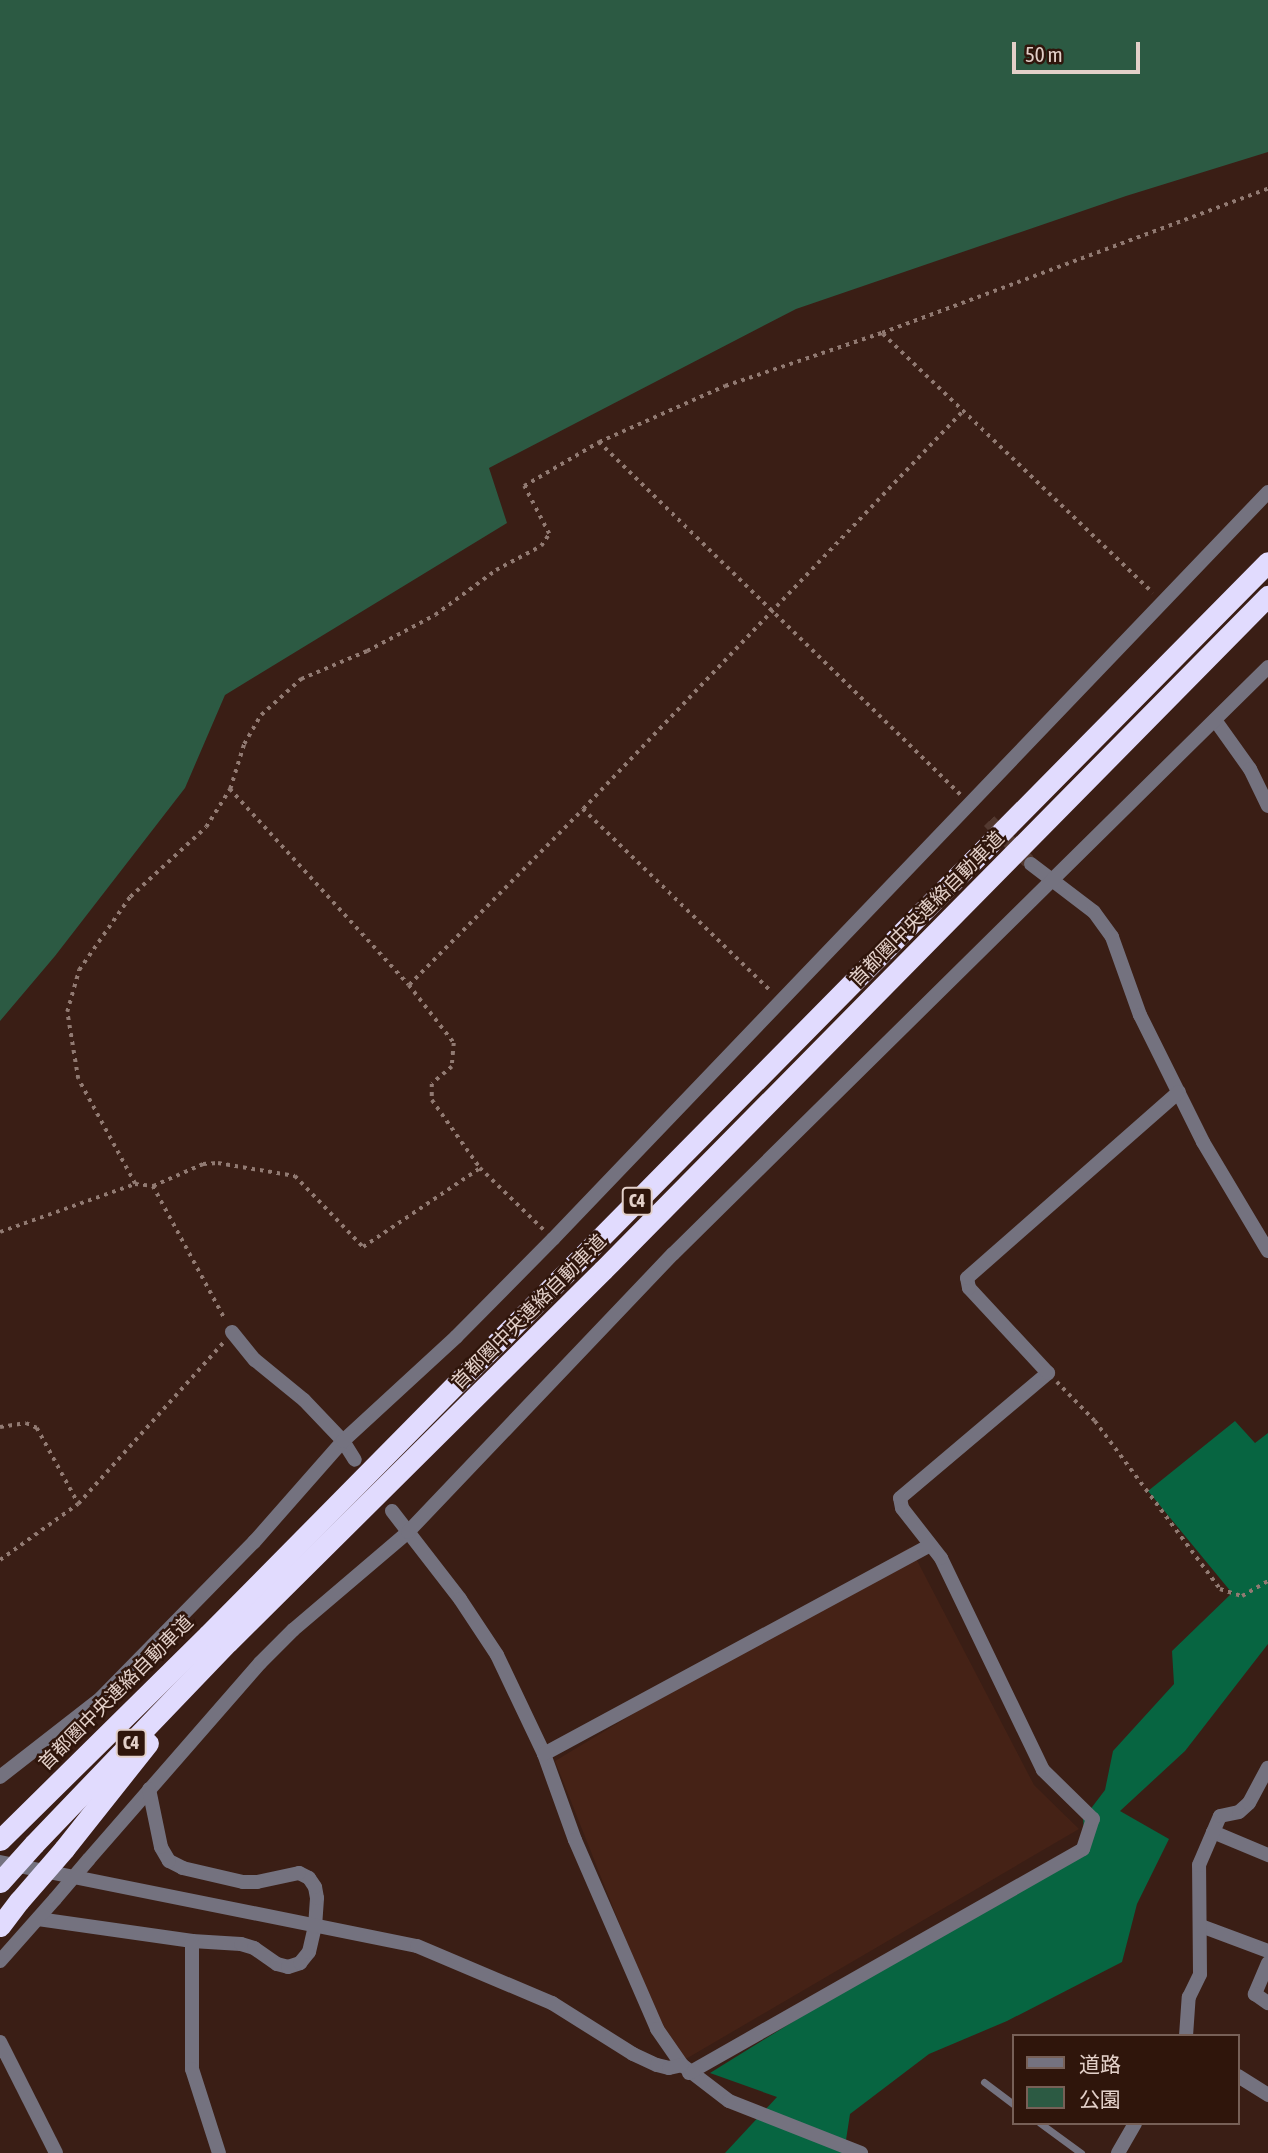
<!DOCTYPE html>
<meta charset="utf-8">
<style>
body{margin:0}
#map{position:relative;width:1268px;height:2153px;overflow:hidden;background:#3a1e15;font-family:"Asap Condensed","Noto Sans JP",sans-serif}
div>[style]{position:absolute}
.built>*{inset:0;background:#452216}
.green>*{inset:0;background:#2c5a43}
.forest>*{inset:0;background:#076541}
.minor-tunnel>*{height:14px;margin-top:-7px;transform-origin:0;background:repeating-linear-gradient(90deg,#533930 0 14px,transparent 0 21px)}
.path>*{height:3.5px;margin-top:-1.75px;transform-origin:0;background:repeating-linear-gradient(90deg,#917a72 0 3.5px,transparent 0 8.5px)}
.service>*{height:7px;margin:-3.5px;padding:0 3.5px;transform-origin:3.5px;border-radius:3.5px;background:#74727f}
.minor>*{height:14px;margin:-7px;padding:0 7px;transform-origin:7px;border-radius:7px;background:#74727f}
.tertiary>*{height:14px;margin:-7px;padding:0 7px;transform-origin:7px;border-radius:7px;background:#74727f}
.motorway>*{height:21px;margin:-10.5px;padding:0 10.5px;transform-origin:10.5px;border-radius:10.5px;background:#e1dbfe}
.minor-bridge>*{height:14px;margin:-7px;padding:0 7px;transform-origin:7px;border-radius:7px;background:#74727f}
.motorway-bridge>*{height:21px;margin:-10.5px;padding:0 10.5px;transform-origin:10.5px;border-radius:10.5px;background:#e1dbfe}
span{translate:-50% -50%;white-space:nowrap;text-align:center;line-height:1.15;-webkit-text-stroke:5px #2f150b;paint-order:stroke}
.shield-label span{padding:2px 5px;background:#2f150b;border:2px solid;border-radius:5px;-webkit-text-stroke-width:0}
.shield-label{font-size:18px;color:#e3d0c9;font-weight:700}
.street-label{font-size:19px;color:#e3d0c9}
.legend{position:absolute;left:1012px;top:2034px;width:228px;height:91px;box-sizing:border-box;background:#2f150b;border:2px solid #776057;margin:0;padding:9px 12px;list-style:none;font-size:21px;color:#e3d0c9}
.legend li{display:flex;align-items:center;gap:14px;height:35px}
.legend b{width:35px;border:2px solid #776057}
.scale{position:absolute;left:1012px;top:42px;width:128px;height:32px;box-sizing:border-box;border:4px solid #e3d0c9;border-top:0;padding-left:9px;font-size:21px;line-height:24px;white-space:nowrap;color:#e3d0c9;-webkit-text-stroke:5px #2f150b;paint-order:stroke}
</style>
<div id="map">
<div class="built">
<div style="clip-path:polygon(910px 1547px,1034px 1785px,1079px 1829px,679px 2063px,658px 2021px,555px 1761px)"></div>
</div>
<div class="green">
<div style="clip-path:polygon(0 0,1268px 0,1268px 152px,1126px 196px,796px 309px,489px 468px,507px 523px,225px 695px,185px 788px,55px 956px,0 1021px)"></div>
</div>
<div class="forest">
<div style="clip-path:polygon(1235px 1421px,1255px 1443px,1268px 1433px,1268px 1644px,1185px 1751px,1120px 1811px,1169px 1839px,1137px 1904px,1122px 1962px,1007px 2021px,929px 2054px,850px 2114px,844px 2153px,725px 2153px,777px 2097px,710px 2073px,1085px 1841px,1083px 1819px,1105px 1790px,1113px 1751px,1174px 1684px,1172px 1651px,1232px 1593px,1148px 1491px)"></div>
</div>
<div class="minor-tunnel">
<div style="left:989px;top:821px;width:60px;rotate:45.7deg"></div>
</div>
<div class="path">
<div style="left:883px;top:334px;width:374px;rotate:43.8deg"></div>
<div style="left:599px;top:442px;width:506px;rotate:44.28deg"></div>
<div style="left:230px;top:789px;width:265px;rotate:47.6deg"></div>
<div style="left:409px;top:985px;width:73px;rotate:52.2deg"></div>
<div style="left:454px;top:1043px;width:24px;rotate:95deg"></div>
<div style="left:452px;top:1067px;width:26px;rotate:140deg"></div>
<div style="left:432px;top:1084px;width:16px;rotate:90deg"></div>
<div style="left:432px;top:1100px;width:83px;rotate:54.8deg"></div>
<div style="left:480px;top:1168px;width:89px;rotate:44.1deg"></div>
<div style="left:583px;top:809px;width:263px;rotate:44.1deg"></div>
<div style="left:409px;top:985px;width:247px;rotate:-45.3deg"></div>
<div style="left:583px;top:809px;width:550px;rotate:-46.33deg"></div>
<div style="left:135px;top:1184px;width:119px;rotate:-118.5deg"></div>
<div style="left:78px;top:1079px;width:68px;rotate:-99.3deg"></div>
<div style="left:67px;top:1012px;width:44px;rotate:-74.1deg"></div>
<div style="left:79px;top:970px;width:89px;rotate:-55.1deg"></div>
<div style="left:130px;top:897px;width:103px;rotate:-42.6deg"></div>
<div style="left:206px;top:827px;width:45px;rotate:-57.7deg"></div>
<div style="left:230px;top:789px;width:47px;rotate:-72.7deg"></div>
<div style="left:244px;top:744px;width:34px;rotate:-60deg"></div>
<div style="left:261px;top:715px;width:54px;rotate:-42deg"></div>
<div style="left:301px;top:679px;width:72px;rotate:-23deg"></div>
<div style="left:367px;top:651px;width:77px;rotate:-27.9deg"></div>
<div style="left:435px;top:615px;width:76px;rotate:-36.4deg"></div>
<div style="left:496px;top:570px;width:51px;rotate:-28.1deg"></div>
<div style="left:541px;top:546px;width:14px;rotate:-56deg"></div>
<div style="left:549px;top:534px;width:54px;rotate:-117.5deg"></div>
<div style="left:524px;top:486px;width:87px;rotate:-30.4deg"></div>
<div style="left:599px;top:442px;width:138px;rotate:-24deg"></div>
<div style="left:725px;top:386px;width:166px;rotate:-18.7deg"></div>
<div style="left:882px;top:333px;width:412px;rotate:-20.5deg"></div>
<div style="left:153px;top:1186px;width:151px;rotate:61.6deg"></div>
<div style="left:0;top:1232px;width:143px;rotate:-19.6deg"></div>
<div style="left:135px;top:1184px;width:18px;rotate:6deg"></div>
<div style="left:153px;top:1186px;width:55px;rotate:-23.7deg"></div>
<div style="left:203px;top:1164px;width:15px;rotate:-4deg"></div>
<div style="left:218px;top:1163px;width:78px;rotate:9.6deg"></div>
<div style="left:295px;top:1176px;width:98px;rotate:46.2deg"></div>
<div style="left:363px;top:1247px;width:141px;rotate:-34deg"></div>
<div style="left:1057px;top:1382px;width:54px;rotate:45.7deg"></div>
<div style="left:1095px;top:1421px;width:209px;rotate:53.3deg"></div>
<div style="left:1220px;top:1589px;width:23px;rotate:18deg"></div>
<div style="left:1242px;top:1596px;width:30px;rotate:-30deg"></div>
<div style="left:0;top:1427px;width:26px;rotate:-9deg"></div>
<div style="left:26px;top:1423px;width:12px;rotate:24deg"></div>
<div style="left:37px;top:1428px;width:85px;rotate:61.3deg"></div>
<div style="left:0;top:1560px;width:96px;rotate:-35.7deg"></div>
<div style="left:78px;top:1504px;width:217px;rotate:-48deg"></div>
</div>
<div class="service">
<div style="left:984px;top:2082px;width:38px;rotate:37deg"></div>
<div style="left:1040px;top:2123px;width:51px;rotate:36.2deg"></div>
</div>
<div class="minor">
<div style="left:1215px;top:720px;width:60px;rotate:54.5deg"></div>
<div style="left:1250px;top:769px;width:41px;rotate:64.1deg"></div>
<div style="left:1031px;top:864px;width:79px;rotate:37.3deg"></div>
<div style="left:1094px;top:912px;width:31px;rotate:54deg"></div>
<div style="left:1112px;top:937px;width:83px;rotate:70.3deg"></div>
<div style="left:1140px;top:1015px;width:142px;rotate:63.6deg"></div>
<div style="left:1203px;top:1142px;width:127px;rotate:59.2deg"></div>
<div style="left:232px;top:1332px;width:36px;rotate:51deg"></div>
<div style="left:255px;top:1360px;width:63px;rotate:39.2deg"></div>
<div style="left:304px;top:1400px;width:57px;rotate:46.4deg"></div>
<div style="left:343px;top:1441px;width:22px;rotate:58deg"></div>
<div style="left:392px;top:1511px;width:111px;rotate:52.3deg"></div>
<div style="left:460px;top:1599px;width:67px;rotate:56.5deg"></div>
<div style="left:497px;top:1655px;width:110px;rotate:64.6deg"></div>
<div style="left:544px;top:1754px;width:91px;rotate:70.2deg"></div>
<div style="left:575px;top:1840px;width:206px;rotate:66.5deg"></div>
<div style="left:657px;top:2029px;width:44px;rotate:55.2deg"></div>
<div style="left:682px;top:2065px;width:59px;rotate:37.5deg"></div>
<div style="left:729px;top:2101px;width:142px;rotate:21.5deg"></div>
<div style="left:544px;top:1754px;width:439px;rotate:-28.4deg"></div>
<div style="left:0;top:1777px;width:128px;rotate:-38deg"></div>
<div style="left:101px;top:1698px;width:219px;rotate:-45.6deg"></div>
<div style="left:254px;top:1542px;width:135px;rotate:-48.6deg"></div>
<div style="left:343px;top:1441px;width:154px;rotate:-42.6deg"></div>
<div style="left:456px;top:1337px;width:138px;rotate:-45.3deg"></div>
<div style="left:553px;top:1239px;width:1034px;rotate:-46.25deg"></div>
<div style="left:1213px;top:1832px;width:60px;rotate:22.7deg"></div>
<div style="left:89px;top:1859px;width:260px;rotate:-48.9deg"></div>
<div style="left:260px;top:1663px;width:47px;rotate:-45deg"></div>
<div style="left:293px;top:1630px;width:151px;rotate:-40.4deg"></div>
<div style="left:408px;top:1532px;width:384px;rotate:-46.4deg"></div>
<div style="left:673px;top:1254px;width:836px;rotate:-44.61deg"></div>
<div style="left:38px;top:1919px;width:156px;rotate:8.1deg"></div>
<div style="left:192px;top:1941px;width:49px;rotate:3.5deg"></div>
<div style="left:241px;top:1944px;width:14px;rotate:17deg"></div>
<div style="left:254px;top:1948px;width:28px;rotate:35deg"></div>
<div style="left:277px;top:1964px;width:11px;rotate:15deg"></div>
<div style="left:288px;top:1967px;width:13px;rotate:-18deg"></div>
<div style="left:300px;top:1963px;width:14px;rotate:-51deg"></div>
<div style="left:309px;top:1952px;width:26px;rotate:-77deg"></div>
<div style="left:315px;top:1927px;width:29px;rotate:-86deg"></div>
<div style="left:317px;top:1898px;width:11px;rotate:-100deg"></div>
<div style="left:315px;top:1887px;width:11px;rotate:-124deg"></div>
<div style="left:309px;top:1878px;width:11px;rotate:-153deg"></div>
<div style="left:299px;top:1873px;width:43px;rotate:167.9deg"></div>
<div style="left:257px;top:1882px;width:14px;rotate:180deg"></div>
<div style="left:243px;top:1882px;width:62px;rotate:-166.9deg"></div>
<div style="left:183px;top:1868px;width:16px;rotate:-153deg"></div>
<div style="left:169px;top:1861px;width:16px;rotate:-120deg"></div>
<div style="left:161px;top:1847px;width:59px;rotate:-101.7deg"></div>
<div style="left:1201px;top:1926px;width:72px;rotate:20.5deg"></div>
<div style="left:192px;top:1941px;width:128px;rotate:90deg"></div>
<div style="left:192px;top:2069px;width:88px;rotate:72.2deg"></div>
<div style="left:0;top:1961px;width:83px;rotate:-48.4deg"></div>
<div style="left:1268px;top:1963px;width:34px;rotate:113deg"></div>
<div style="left:1255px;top:1994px;width:16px;rotate:35deg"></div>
<div style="left:1186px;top:2036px;width:39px;rotate:-86deg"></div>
<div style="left:1189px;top:1997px;width:25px;rotate:-64deg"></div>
<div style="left:1200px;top:1974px;width:109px;rotate:-90.5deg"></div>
<div style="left:1199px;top:1865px;width:53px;rotate:-66.8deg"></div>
<div style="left:1220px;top:1816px;width:19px;rotate:-12deg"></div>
<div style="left:1239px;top:1812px;width:13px;rotate:-42deg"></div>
<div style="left:1249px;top:1803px;width:40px;rotate:-62deg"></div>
<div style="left:0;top:2042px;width:124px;rotate:63.2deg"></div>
<div style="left:689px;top:2073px;width:453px;rotate:-29.6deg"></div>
<div style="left:1083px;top:1849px;width:32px;rotate:-72deg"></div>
<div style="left:1093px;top:1819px;width:70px;rotate:-135.6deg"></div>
<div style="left:1043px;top:1770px;width:235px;rotate:-115.7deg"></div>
<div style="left:941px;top:1558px;width:63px;rotate:-128deg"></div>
<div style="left:902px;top:1508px;width:10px;rotate:-101deg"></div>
<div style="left:900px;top:1498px;width:194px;rotate:-40.2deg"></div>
<div style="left:1048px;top:1373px;width:116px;rotate:-132.9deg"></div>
<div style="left:969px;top:1288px;width:10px;rotate:-101deg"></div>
<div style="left:967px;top:1278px;width:282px;rotate:-41.3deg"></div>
<div style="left:1238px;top:2076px;width:36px;rotate:32deg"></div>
<div style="left:1118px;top:2153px;width:34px;rotate:-60deg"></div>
</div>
<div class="tertiary">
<div style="left:0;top:1862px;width:425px;rotate:11.4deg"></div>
<div style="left:417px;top:1946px;width:147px;rotate:22.9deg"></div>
<div style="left:552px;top:2003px;width:96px;rotate:32.2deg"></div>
<div style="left:633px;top:2054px;width:26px;rotate:25deg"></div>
<div style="left:657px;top:2065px;width:12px;rotate:14deg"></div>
<div style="left:669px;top:2068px;width:13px;rotate:-13deg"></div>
</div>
<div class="motorway">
<div style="left:0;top:1840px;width:292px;rotate:-44.6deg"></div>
<div style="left:208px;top:1635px;width:1508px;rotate:-45.35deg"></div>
<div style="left:34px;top:1844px;width:280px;rotate:-46.2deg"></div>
<div style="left:228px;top:1642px;width:528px;rotate:-44.77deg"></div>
<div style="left:603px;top:1270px;width:947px;rotate:-45.39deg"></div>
<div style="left:64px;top:1849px;width:135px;rotate:-51.6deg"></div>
<div style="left:0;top:1926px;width:31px;rotate:-53deg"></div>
</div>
<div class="minor-bridge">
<div style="left:55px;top:1899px;width:52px;rotate:-49.6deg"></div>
</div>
<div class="motorway-bridge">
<div style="left:0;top:1882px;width:51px;rotate:-48.2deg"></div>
<div style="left:19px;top:1901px;width:69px;rotate:-49.1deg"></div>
</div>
<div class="shield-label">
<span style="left:637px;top:1201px">C4</span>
<span style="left:131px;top:1743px">C4</span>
</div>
<div class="street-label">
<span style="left:927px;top:909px;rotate:-45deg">首都圏中央連絡自動車道</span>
<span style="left:529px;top:1312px;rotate:-45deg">首都圏中央連絡自動車道</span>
<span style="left:116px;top:1693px;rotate:-45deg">首都圏中央連絡自動車道</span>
</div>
<ul class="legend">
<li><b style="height:9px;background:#74727f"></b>道路</li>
<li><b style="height:19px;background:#2c5a43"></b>公園</li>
</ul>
<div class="scale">50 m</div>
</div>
